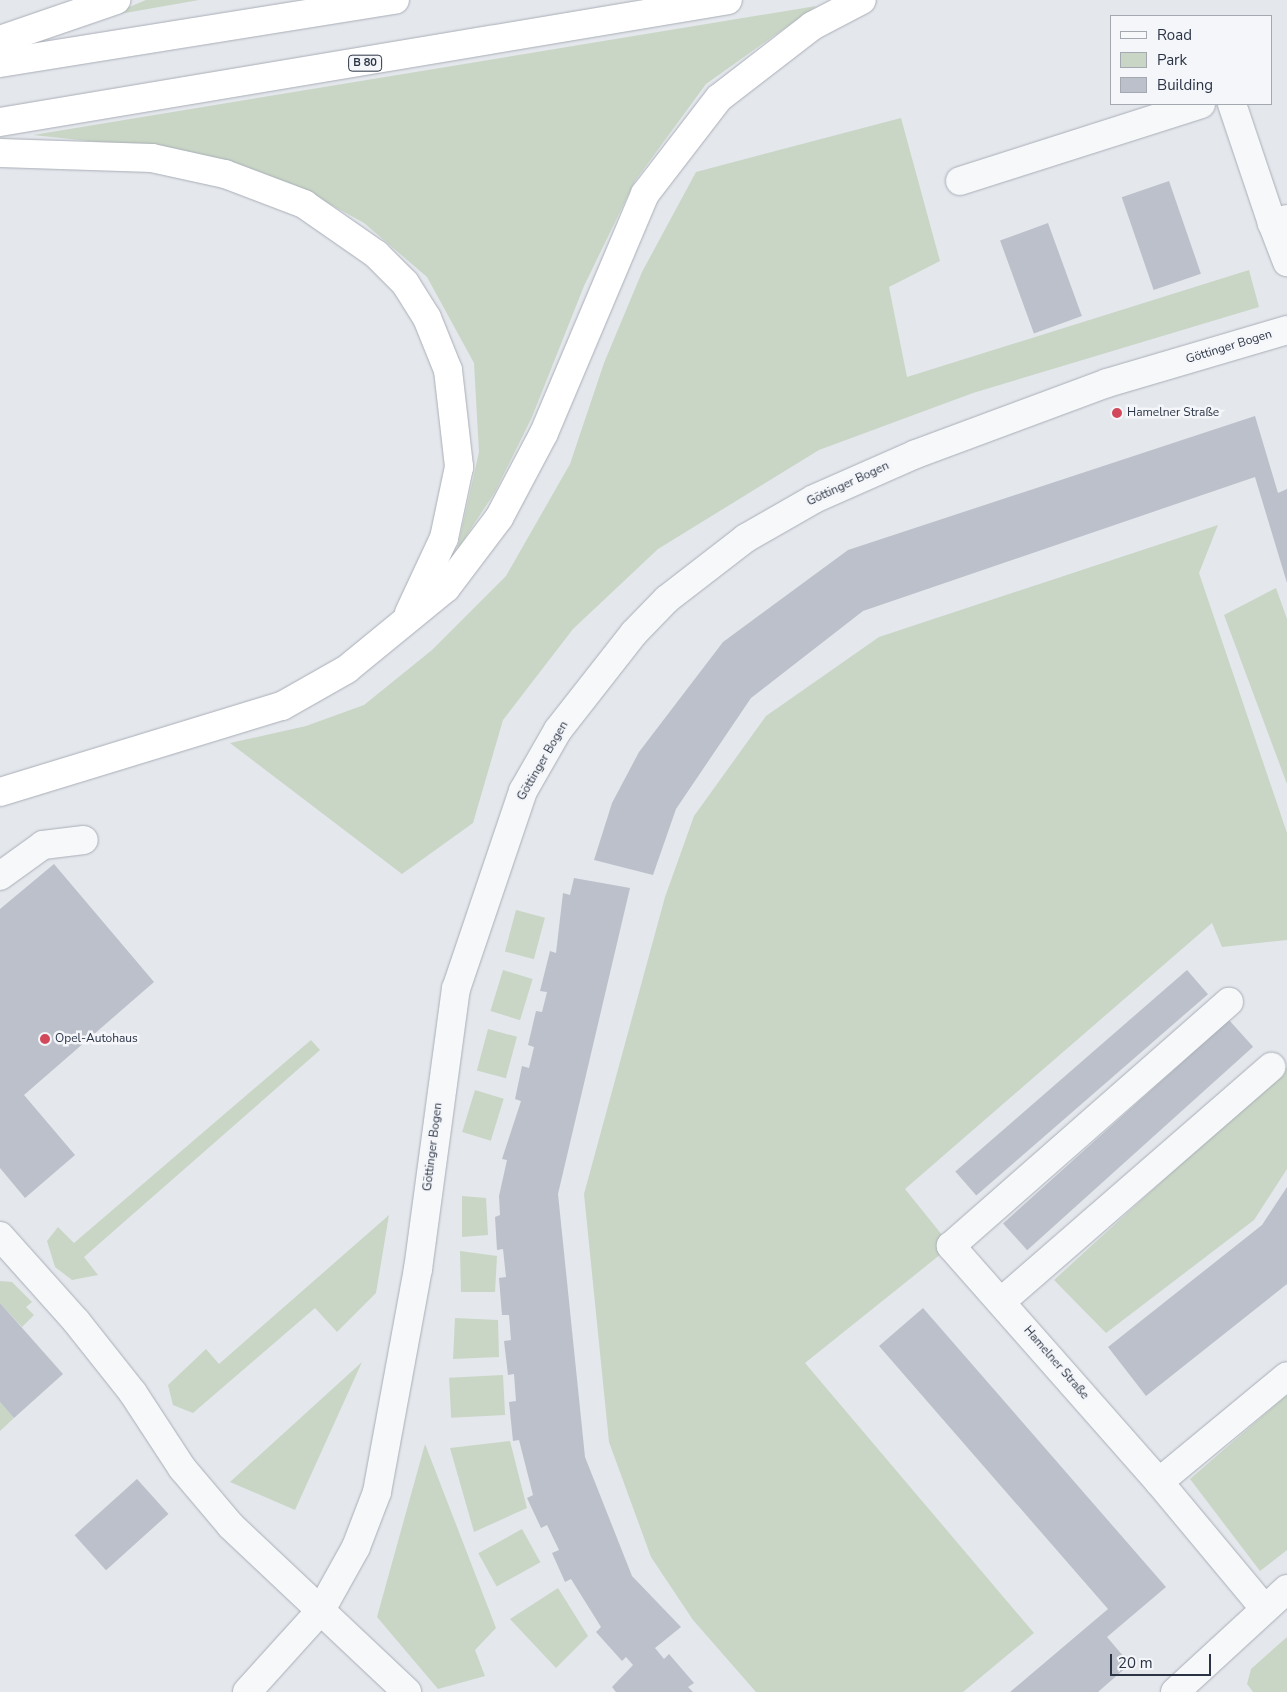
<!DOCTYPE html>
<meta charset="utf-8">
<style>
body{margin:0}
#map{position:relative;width:1287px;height:1692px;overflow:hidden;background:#e4e7ec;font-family:"Nunito Sans",sans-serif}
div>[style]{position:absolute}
.green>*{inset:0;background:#c9d6c5;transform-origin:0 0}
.building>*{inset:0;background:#bbc0ca;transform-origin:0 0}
.roads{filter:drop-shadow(0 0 1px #a9aeb7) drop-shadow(0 0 1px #a9aeb7)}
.minor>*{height:28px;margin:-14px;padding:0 14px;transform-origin:14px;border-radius:14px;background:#f7f8fa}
.highway>*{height:28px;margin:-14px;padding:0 14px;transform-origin:14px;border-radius:14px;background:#fff}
.dots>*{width:14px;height:14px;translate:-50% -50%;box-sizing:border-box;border:2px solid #f4f6f9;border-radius:50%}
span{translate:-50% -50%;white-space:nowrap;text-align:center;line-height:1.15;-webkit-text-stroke:5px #f4f6f9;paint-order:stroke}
.shield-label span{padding:1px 4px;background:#f4f6f9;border:1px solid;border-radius:4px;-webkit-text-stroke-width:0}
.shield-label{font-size:11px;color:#2b3445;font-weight:700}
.street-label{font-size:12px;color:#2b3445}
.poi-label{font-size:12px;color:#2b3445}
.left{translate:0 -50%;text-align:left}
.legend{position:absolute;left:1110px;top:15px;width:162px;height:90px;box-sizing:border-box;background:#f4f6f9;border:1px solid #a4a8b1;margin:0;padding:6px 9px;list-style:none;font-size:15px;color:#2b3445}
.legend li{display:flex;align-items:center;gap:10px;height:25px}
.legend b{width:25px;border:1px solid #a4a8b1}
.scale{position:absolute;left:1110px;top:1654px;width:101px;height:22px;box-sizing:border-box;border:2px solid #2b3445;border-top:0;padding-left:6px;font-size:15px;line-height:18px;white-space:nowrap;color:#2b3445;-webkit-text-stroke:4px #f4f6f9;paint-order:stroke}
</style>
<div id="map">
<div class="green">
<div style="clip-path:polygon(146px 0,199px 0,108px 16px)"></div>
<div style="clip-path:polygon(816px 6px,706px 84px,635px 181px,584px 286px,532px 417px,495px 492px,457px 550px,479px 452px,474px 363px,427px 277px,364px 223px,295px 185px,172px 150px,33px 135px)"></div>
<div style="clip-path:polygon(901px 118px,940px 261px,889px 287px,907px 377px,1249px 270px,1259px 307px,973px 393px,819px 450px,658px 549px,573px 629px,503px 720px,473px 823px,402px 874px,230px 743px,306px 726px,364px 705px,432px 650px,506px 576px,570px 464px,604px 363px,642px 272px,696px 172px)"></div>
<div style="clip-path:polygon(1218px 525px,1199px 573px,1287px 833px,1287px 940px,1222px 947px,1212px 923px,905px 1189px,951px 1246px,805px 1363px,1034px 1633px,963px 1692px,756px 1692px,693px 1620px,651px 1557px,609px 1442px,584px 1194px,665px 897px,694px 816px,766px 716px,879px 637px)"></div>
<div style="clip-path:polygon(1276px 588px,1287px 619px,1287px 784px,1224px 615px)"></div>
<div style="left:516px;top:910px;width:30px;height:43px;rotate:15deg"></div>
<div style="left:503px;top:970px;width:31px;height:43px;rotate:17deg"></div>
<div style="left:488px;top:1029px;width:30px;height:43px;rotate:15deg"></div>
<div style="clip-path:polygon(311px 1040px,320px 1050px,84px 1257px,98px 1275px,72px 1280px,55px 1267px,47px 1241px,58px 1227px,74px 1243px)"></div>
<div style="clip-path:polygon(1287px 1067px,1287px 1169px,1254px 1220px,1106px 1333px,1054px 1280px)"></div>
<div style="left:475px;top:1090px;width:30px;height:44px;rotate:17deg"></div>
<div style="clip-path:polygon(462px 1196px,486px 1198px,488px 1235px,462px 1237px)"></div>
<div style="clip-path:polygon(389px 1215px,376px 1293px,337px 1332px,315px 1308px,193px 1413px,173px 1405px,168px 1385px,206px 1349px,219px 1364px)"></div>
<div style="clip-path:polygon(460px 1251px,497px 1256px,495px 1292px,461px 1292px)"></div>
<div style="clip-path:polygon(0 1281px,12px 1282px,32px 1302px,26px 1307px,34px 1315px,22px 1327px,0 1303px)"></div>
<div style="clip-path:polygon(455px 1318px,498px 1320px,499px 1357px,453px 1359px)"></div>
<div style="clip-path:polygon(362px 1362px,295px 1510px,230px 1482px)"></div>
<div style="left:503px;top:1375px;width:40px;height:54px;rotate:87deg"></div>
<div style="clip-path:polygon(1287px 1395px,1287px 1550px,1260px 1571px,1190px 1479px)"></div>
<div style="clip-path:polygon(0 1402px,14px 1418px,0 1431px)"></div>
<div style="clip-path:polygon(510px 1441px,527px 1508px,474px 1532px,450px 1448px)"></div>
<div style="clip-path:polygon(425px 1444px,496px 1628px,475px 1650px,485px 1676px,438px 1689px,377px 1617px)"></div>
<div style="left:522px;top:1529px;width:38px;height:50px;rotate:61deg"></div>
<div style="clip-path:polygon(558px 1588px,588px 1636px,556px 1668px,510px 1619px)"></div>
<div style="clip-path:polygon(1287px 1637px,1287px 1692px,1253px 1692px,1247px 1684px,1251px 1669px)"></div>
</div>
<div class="building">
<div style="left:1169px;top:181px;width:98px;height:50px;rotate:71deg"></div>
<div style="left:1048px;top:223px;width:99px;height:51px;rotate:70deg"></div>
<div style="clip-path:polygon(1255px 416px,1278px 493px,1287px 489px,1287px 583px,1255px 477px,863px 611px,751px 698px,676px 809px,653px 875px,594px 860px,612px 803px,639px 752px,723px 642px,848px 550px)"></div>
<div style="clip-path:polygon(54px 864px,154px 982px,24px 1095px,75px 1155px,25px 1198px,0 1168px,0 909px)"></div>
<div style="clip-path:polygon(574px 878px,630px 888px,558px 1194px,585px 1457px,632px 1576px,681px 1627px,655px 1648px,664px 1659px,669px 1654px,694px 1683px,688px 1687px,693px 1692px,616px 1692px,612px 1687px,633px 1665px,626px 1657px,622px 1661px,596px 1632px,601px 1627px,571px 1579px,565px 1582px,552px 1553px,559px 1550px,547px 1525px,541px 1528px,527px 1498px,533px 1495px,519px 1440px,513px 1441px,509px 1402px,516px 1401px,514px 1374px,508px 1375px,504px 1341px,511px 1340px,509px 1315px,502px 1315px,499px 1278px,506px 1277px,503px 1249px,497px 1250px,495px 1217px,500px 1215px,499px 1196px,507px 1160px,502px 1159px,521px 1101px,515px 1099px,522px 1066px,529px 1068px,534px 1047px,528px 1045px,536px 1011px,542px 1012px,547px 992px,540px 991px,550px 951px,556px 953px,563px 893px,570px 895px)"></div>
<div style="left:1187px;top:970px;width:32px;height:307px;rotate:49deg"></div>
<div style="left:1229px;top:1020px;width:36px;height:304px;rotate:48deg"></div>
<div style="clip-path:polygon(1287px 1187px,1287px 1284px,1146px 1396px,1108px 1347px,1262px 1225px)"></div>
<div style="clip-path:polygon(0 1303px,63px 1374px,14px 1418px,0 1402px)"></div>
<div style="clip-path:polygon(923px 1308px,1166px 1587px,1107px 1637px,1130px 1664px,1098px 1692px,1010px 1692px,1108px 1609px,879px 1346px)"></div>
<div style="left:137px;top:1479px;width:47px;height:84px;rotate:48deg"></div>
</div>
<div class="roads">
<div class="minor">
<div style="left:1232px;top:104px;width:126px;rotate:71.4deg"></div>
<div style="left:960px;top:181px;width:253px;rotate:-17.7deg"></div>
<div style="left:1287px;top:219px;width:16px;rotate:165deg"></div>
<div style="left:1272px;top:223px;width:42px;rotate:69deg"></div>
<div style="left:0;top:876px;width:53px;rotate:-35.8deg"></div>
<div style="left:43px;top:845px;width:41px;rotate:-7deg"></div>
<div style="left:0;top:1236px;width:114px;rotate:48.2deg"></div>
<div style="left:76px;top:1321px;width:92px;rotate:51.6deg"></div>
<div style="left:133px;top:1393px;width:90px;rotate:56.8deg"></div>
<div style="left:182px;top:1468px;width:76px;rotate:49.8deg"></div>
<div style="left:231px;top:1526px;width:242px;rotate:43.3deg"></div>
<div style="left:1002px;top:1301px;width:357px;rotate:-41deg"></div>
<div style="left:1159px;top:1482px;width:315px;rotate:-131.4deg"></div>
<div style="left:951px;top:1246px;width:370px;rotate:-41.3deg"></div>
<div style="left:1264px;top:1608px;width:164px;rotate:-129.8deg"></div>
<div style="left:1159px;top:1482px;width:166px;rotate:-39.6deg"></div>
<div style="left:247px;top:1692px;width:110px;rotate:-47.9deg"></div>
<div style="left:321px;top:1610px;width:72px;rotate:-60.9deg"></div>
<div style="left:356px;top:1547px;width:59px;rotate:-69.1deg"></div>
<div style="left:377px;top:1492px;width:227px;rotate:-79.6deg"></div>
<div style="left:418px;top:1269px;width:283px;rotate:-82.3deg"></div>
<div style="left:456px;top:989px;width:209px;rotate:-71.3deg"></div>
<div style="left:523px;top:791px;width:70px;rotate:-60.2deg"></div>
<div style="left:558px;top:730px;width:123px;rotate:-51.9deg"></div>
<div style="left:634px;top:633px;width:47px;rotate:-45.9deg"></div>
<div style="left:667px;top:599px;width:100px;rotate:-37.7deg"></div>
<div style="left:746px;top:538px;width:78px;rotate:-29.8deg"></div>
<div style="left:814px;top:499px;width:111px;rotate:-23.8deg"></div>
<div style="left:916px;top:454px;width:204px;rotate:-20.4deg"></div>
<div style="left:1107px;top:383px;width:188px;rotate:-16.4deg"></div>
<div style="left:1175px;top:1692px;width:152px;rotate:-42.6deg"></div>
</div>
<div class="highway">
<div style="left:0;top:40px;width:123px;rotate:-19deg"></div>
<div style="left:0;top:63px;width:400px;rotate:-9.1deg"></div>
<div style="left:0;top:122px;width:738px;rotate:-9.51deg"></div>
<div style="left:0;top:153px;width:152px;rotate:1.9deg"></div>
<div style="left:152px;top:158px;width:75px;rotate:12.4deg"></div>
<div style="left:225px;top:174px;width:85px;rotate:20.8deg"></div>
<div style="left:304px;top:204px;width:88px;rotate:34.8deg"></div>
<div style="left:376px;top:254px;width:41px;rotate:45deg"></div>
<div style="left:405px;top:283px;width:41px;rotate:57.8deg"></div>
<div style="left:427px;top:318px;width:56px;rotate:68deg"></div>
<div style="left:448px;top:370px;width:98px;rotate:83.5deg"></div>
<div style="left:459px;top:467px;width:73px;rotate:101.9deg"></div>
<div style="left:444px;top:538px;width:83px;rotate:115deg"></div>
<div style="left:0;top:792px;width:295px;rotate:-17deg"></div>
<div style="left:282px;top:706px;width:75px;rotate:-29.6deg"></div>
<div style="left:347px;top:669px;width:128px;rotate:-39.3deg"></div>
<div style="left:446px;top:588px;width:88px;rotate:-52.9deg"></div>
<div style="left:499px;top:518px;width:96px;rotate:-62.1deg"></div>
<div style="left:544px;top:433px;width:259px;rotate:-67.1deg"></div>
<div style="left:645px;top:194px;width:121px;rotate:-52.4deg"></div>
<div style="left:719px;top:98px;width:118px;rotate:-37.7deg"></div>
<div style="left:812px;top:26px;width:56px;rotate:-27.5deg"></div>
</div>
</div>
<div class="dots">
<div style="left:1117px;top:413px;background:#d1495b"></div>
<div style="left:45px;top:1039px;background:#d1495b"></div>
</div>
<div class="shield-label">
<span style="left:365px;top:63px">B 80</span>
</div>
<div class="street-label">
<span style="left:1229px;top:347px;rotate:-17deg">Göttinger Bogen</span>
<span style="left:848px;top:484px;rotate:-25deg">Göttinger Bogen</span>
<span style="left:543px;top:761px;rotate:-60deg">Göttinger Bogen</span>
<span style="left:433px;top:1147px;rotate:-83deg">Göttinger Bogen</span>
<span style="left:1056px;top:1363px;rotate:49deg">Hamelner Straße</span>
</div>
<div class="poi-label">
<span class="left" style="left:1127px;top:413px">Hamelner Straße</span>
<span class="left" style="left:55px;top:1039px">Opel-Autohaus</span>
</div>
<ul class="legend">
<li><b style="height:6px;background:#f7f8fa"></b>Road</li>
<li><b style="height:14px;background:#c9d6c5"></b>Park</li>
<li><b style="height:14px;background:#bbc0ca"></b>Building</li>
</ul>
<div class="scale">20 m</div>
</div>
